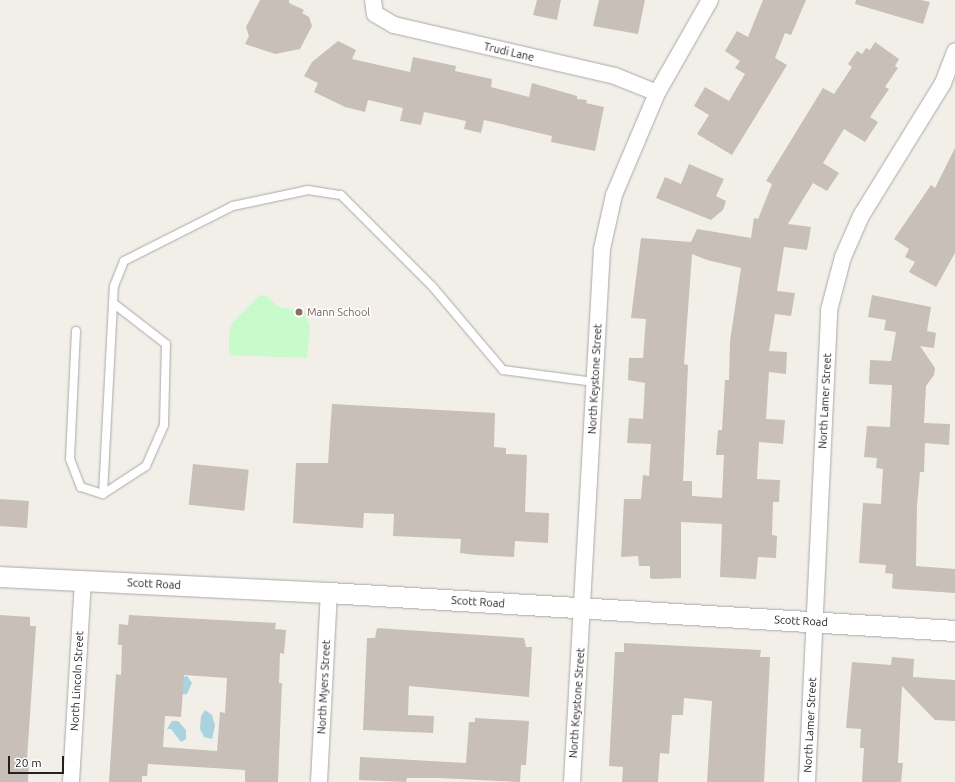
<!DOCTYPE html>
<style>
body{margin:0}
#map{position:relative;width:955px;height:782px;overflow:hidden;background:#f2efe9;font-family:Ubuntu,sans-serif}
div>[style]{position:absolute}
.park>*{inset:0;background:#c8facc}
.water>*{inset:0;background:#aad3df}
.building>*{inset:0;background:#c7bfb8;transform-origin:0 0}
.roads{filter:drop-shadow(0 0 1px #a9a9a9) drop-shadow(0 0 1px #a9a9a9)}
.service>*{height:8px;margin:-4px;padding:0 4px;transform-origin:4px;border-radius:4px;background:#fff}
.minor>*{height:16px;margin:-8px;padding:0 8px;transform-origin:8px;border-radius:8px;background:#fff}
.tertiary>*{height:20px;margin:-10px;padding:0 10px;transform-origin:10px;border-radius:10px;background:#fff}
.dots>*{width:11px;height:11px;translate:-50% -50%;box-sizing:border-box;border:2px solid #fff;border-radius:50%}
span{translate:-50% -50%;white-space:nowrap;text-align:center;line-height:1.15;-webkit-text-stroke:3px #fff;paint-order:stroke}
.street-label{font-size:11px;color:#222}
.education-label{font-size:11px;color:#785e54}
.left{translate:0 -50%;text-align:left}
.scale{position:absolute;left:8px;top:756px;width:56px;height:18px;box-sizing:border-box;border:2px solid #222;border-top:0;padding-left:5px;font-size:12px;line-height:14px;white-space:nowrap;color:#222;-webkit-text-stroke:3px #fff;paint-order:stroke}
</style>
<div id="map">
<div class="park">
<div style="clip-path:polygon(260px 295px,267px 296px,279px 307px,305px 311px,310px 328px,307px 358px,229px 355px,229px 333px,232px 323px)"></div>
</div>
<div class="water">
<div style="clip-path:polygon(187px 676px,192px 683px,187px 694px,176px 695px,182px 677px)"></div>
<div style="clip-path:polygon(205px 710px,212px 715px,215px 726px,212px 739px,204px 737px,200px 729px,201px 716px)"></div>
<div style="clip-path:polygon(172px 721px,178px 721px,186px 730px,186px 739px,181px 742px,171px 729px,167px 729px)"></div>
</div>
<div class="building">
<div style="clip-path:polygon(260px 0,289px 0,289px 3px,304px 10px,302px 13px,309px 17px,312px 26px,300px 49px,275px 54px,245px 44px,249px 36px,246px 27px)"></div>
<div style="clip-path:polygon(537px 0,561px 0,557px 20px,533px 15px)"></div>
<div style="clip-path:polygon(599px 0,645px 0,638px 34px,593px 26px)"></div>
<div style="clip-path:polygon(763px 0,806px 0,791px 35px,785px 33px,775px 58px,787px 65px,732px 155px,697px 134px,709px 115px,694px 106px,705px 87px,729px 101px,745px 74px,735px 68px,740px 61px,725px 51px,737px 31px,748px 37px)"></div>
<div style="clip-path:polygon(856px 0,921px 0,930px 2px,923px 24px,855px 4px)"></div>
<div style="clip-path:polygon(338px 41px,356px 50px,352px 59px,410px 72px,413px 57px,456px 66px,455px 71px,492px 79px,491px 87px,529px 97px,532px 83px,577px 96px,577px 99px,587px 100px,586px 103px,604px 107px,595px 151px,551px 142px,552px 136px,484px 120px,481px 133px,464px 129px,466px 121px,424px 112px,421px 125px,400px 121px,403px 108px,368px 100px,365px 112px,345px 107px,314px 92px,318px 83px,304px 76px,312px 62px)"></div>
<div style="clip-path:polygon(evenodd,875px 42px,899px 59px,895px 66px,898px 68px,885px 87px,889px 89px,870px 117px,878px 122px,865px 142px,844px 129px,823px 163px,839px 173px,827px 191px,813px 183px,788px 224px,811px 227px,807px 250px,784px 247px,777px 291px,795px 293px,791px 316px,775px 314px,769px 351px,787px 352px,786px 374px,769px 372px,766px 419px,785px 420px,783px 444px,759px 442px,757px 479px,780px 480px,779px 502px,773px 502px,772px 535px,777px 536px,776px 558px,758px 557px,756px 579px,720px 577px,722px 524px,681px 522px,681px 578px,653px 579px,650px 578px,650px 566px,639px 566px,638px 556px,621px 557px,624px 499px,641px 499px,643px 475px,649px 476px,651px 444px,627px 443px,629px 418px,643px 419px,645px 383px,628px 380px,629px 358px,643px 358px,646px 319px,631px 318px,641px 238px,691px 242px,697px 229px,751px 238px,754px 218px,758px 219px,772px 184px,766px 181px,823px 88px,834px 94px,852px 67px,848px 64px,857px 51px,862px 54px,866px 48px,870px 50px,875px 42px,692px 254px,707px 260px,741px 268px,730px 341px,729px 380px,725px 380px,722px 430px,718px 430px,716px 455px,724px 455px,722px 498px,692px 496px,692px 481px,683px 481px,688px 365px,684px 364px,692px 254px)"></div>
<div style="clip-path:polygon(955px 148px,955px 253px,936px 287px,909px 272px,915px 262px,905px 257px,909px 249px,894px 239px,931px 185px,935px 188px)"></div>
<div style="clip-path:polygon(689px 164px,724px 179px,716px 196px,726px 201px,723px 210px,711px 220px,656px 198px,665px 177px,681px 184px)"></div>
<div style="clip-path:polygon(872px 295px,931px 307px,927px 331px,936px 333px,934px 348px,920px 346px,935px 368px,934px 375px,926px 386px,924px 423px,950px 424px,949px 445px,925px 443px,924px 472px,920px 472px,917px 506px,916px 566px,955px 569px,955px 593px,896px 589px,892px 588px,893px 574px,885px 573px,886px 565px,859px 563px,863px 503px,881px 504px,883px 469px,876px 468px,877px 458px,864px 457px,867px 426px,890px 427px,892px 385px,869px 384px,870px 360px,891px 361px,896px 332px,884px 330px,886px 320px,868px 317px)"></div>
<div style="clip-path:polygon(332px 404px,495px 413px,494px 447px,506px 448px,506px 454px,527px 455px,525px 512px,549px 513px,548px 543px,515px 541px,514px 557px,476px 555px,460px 553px,461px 539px,393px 536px,394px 514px,364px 513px,363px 528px,293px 523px,296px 463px,328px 463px)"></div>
<div style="left:193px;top:464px;width:56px;height:41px;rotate:6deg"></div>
<div style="left:0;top:499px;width:29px;height:27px;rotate:4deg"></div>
<div style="clip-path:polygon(0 615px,30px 617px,30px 626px,36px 626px,27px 759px,29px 759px,28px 782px,0 782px)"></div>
<div style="clip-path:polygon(evenodd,129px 615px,276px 623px,275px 629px,286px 630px,284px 654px,280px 653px,279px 683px,282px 683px,278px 782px,245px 782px,245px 770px,148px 764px,147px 776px,142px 776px,142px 782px,109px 782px,116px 674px,121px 675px,122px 645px,118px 645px,119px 624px,128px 625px,129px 615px,184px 675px,227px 678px,225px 713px,220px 712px,217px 751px,163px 747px,165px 716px,181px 717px,184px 675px)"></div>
<div style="clip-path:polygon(377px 628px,524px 638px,526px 647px,532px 647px,529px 697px,409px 686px,408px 715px,434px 716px,433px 733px,363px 730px,367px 638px,375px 638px)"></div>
<div style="clip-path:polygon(624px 643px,761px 650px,760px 657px,770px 657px,764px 782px,707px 782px,712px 701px,684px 698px,683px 715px,672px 715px,669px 754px,660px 753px,658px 782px,622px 782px,623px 767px,609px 766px,615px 652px,624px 652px)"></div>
<div style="clip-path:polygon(892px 657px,914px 659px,913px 677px,955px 680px,955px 721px,935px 720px,902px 686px,898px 763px,903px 763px,901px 782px,862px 782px,864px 748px,860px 748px,861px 729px,846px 728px,852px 662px,891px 665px)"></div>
<div style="clip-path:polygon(475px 718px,529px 721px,526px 765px,521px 765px,520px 782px,439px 778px,407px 778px,406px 782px,359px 780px,360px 757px,466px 763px,469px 722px,475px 722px)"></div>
</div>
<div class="roads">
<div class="service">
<div style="left:76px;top:331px;width:128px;rotate:92.7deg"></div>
<div style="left:70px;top:459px;width:30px;rotate:69deg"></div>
<div style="left:81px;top:487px;width:23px;rotate:18deg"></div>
<div style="left:103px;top:494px;width:208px;rotate:-87deg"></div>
<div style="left:114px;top:286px;width:27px;rotate:-68deg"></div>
<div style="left:124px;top:261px;width:122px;rotate:-26.8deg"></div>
<div style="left:233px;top:206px;width:77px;rotate:-12deg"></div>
<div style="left:308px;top:190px;width:33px;rotate:9deg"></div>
<div style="left:341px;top:195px;width:129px;rotate:45deg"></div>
<div style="left:432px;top:286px;width:110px;rotate:49.8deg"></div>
<div style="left:503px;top:370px;width:92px;rotate:7.5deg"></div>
<div style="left:103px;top:494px;width:51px;rotate:-33.1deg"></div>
<div style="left:146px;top:466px;width:45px;rotate:-66.3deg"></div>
<div style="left:164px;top:425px;width:81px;rotate:-88.6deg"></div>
<div style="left:166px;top:344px;width:67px;rotate:-142.3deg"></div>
</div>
<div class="minor">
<div style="left:373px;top:0;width:14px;rotate:82deg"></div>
<div style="left:375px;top:14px;width:22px;rotate:30deg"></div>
<div style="left:394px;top:25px;width:227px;rotate:13deg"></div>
<div style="left:615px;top:76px;width:45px;rotate:22deg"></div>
<div style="left:71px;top:782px;width:201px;rotate:-86.6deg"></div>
<div style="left:319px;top:782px;width:189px;rotate:-87deg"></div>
<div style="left:572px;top:782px;width:534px;rotate:-86.78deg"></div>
<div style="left:602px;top:249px;width:55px;rotate:-77.5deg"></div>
<div style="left:614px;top:195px;width:111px;rotate:-67.1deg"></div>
<div style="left:657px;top:93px;width:107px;rotate:-60.3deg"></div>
<div style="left:807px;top:782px;width:473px;rotate:-87.3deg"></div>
<div style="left:829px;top:310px;width:55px;rotate:-75.2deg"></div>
<div style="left:843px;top:257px;width:45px;rotate:-66.3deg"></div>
<div style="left:861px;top:216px;width:156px;rotate:-58.3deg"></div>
<div style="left:943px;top:83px;width:34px;rotate:-69deg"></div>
</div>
<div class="tertiary">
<div style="left:0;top:577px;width:329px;rotate:2.8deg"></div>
<div style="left:329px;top:593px;width:627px;rotate:3.47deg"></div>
</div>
</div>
<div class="dots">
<div style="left:299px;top:312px;background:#8d6e63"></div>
</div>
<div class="street-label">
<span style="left:509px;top:52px;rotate:13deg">Trudi Lane</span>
<span style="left:595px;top:379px;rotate:-87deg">North Keystone Street</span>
<span style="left:825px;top:401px;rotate:-87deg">North Lamer Street</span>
<span style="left:154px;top:584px;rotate:3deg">Scott Road</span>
<span style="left:478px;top:602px;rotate:4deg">Scott Road</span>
<span style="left:801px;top:621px;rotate:3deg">Scott Road</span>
<span style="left:77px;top:681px;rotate:-87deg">North Lincoln Street</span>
<span style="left:324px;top:687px;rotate:-87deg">North Myers Street</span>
<span style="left:577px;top:703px;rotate:-86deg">North Keystone Street</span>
<span style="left:810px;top:725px;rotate:-87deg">North Lamer Street</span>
</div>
<div class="education-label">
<span class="left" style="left:307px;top:312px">Mann School</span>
</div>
<div class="scale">20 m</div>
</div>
